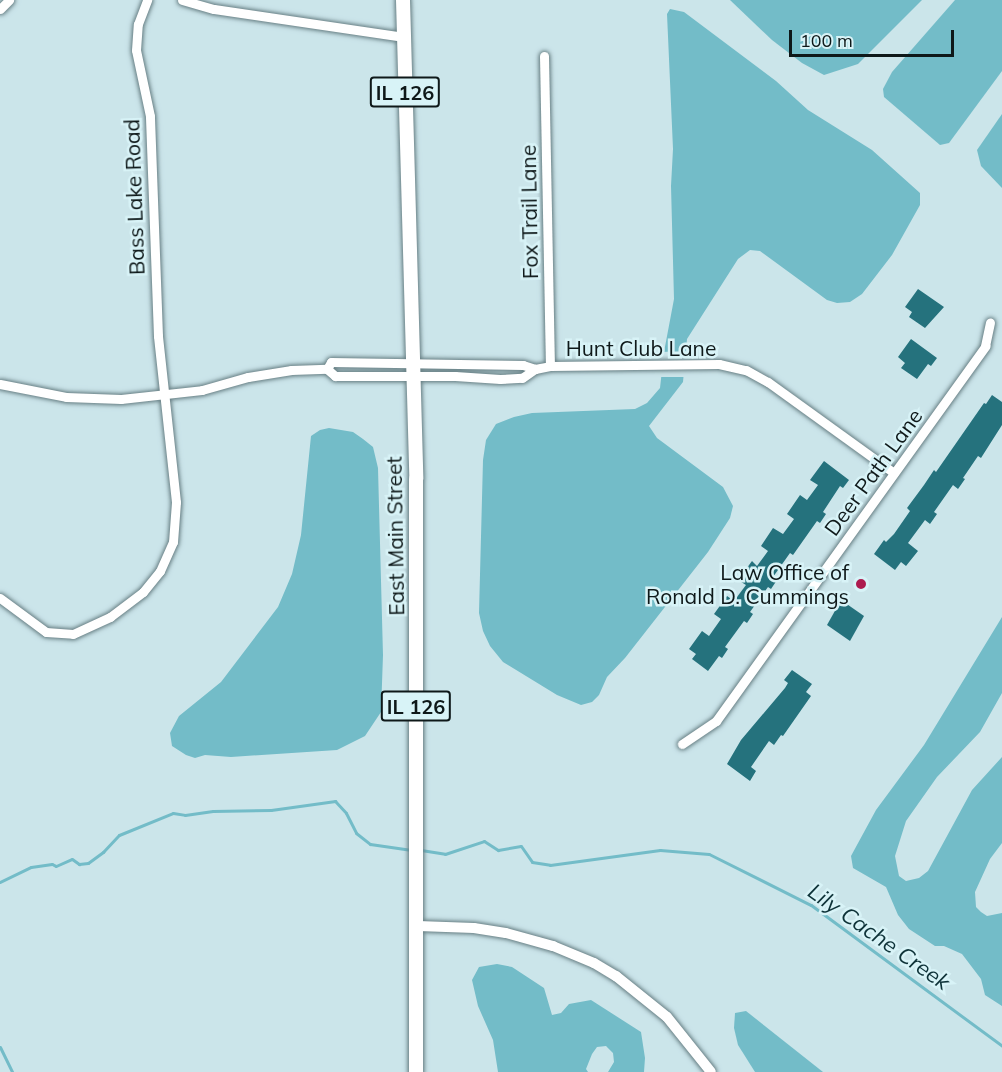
<!DOCTYPE html>
<style>
body{margin:0}
#map{position:relative;width:1002px;height:1072px;overflow:hidden;background:#cbe5ea;font-family:Mulish,sans-serif}
div>[style]{position:absolute}
.water>*{inset:0;background:#73bcc8}
.pier>*{inset:0;background:#cbe5ea}
.stream>*{height:3px;margin:-1.5px;padding:0 1.5px;transform-origin:1.5px;border-radius:1.5px;background:#73bcc8}
.building>*{inset:0;background:#25727d}
.roads{filter:drop-shadow(0 0 2px #677f84) drop-shadow(0 0 2px #677f84)}
.minor>*{height:9px;margin:-4.5px;padding:0 4.5px;transform-origin:4.5px;border-radius:4.5px;background:#fff}
.tertiary>*{height:10px;margin:-5px;padding:0 5px;transform-origin:5px;border-radius:5px;background:#fff}
.primary>*{height:14px;margin:-7px;padding:0 7px;transform-origin:7px;border-radius:7px;background:#fff}
.dots>*{width:16px;height:16px;translate:-50% -50%;box-sizing:border-box;border:3px solid #d8f3f7;border-radius:50%}
span{translate:-50% -50%;white-space:nowrap;text-align:center;line-height:1.15;-webkit-text-stroke:5px #d8f3f7;paint-order:stroke}
.shield-label span{padding:2px 4px;background:#d8f3f7;border:2px solid;border-radius:4px;-webkit-text-stroke-width:0}
.shield-label{font-size:20px;color:#0e1819;font-weight:700}
.street-label{font-size:21px;color:#0e1819}
.poi-label{font-size:21px;color:#0e1819}
.right{translate:-100% -50%;text-align:right}
.water-label{font-size:22px;color:#0e3238;font-style:italic}
.scale{position:absolute;left:789px;top:30px;width:165px;height:27px;box-sizing:border-box;border:3px solid #0e1819;border-top:0;padding-left:8px;font-size:18px;line-height:21px;white-space:nowrap;color:#0e1819;-webkit-text-stroke:4px #d8f3f7;paint-order:stroke}
</style>
<div id="map">
<div class="water">
<div style="clip-path:polygon(730px 0,922px 0,858px 64px,824px 75px,802px 63px,772px 40px)"></div>
<div style="clip-path:polygon(955px 0,1002px 0,1002px 71px,949px 143px,940px 145px,884px 97px,883px 89px,892px 72px)"></div>
<div style="clip-path:polygon(670px 9px,684px 12px,776px 81px,808px 110px,872px 150px,920px 193px,920px 205px,892px 255px,862px 294px,850px 302px,837px 303px,827px 300px,760px 251px,750px 250px,738px 259px,687px 339px,683px 382px,649px 426px,657px 438px,723px 487px,733px 506px,730px 518px,708px 552px,625px 658px,607px 677px,599px 695px,592px 702px,581px 705px,557px 695px,503px 662px,490px 646px,483px 631px,479px 613px,483px 460px,486px 440px,496px 424px,514px 417px,532px 413px,635px 409px,647px 403px,660px 388px,664px 352px,674px 299px,671px 186px,673px 149px,667px 14px)"></div>
<div style="clip-path:polygon(1002px 114px,1002px 188px,981px 166px,977px 150px)"></div>
<div style="clip-path:polygon(329px 428px,353px 432px,363px 439px,373px 447px,378px 468px,383px 655px,381px 712px,365px 736px,337px 750px,231px 757px,205px 755px,195px 758px,186px 755px,172px 746px,170px 733px,179px 716px,221px 682px,278px 607px,292px 574px,301px 535px,311px 436px,320px 430px)"></div>
<div style="clip-path:polygon(1002px 617px,1002px 693px,980px 732px,937px 777px,906px 821px,895px 856px,899px 876px,906px 881px,919px 878px,928px 871px,972px 790px,1002px 757px,1002px 843px,990px 859px,975px 892px,976px 907px,981px 912px,987px 916px,1002px 913px,1002px 1006px,985px 995px,981px 979px,962px 954px,944px 946px,935px 946px,909px 929px,898px 915px,886px 887px,853px 868px,851px 856px,876px 810px,924px 745px)"></div>
<div style="clip-path:polygon(497px 964px,512px 967px,544px 988px,552px 1015px,561px 1013px,569px 1004px,591px 1000px,641px 1032px,645px 1058px,644px 1072px,608px 1072px,614px 1062px,613px 1053px,606px 1046px,597px 1047px,592px 1054px,586px 1069px,588px 1072px,498px 1072px,493px 1040px,478px 1006px,472px 980px,479px 967px)"></div>
<div style="clip-path:polygon(746px 1011px,823px 1072px,755px 1072px,738px 1045px,734px 1028px,735px 1013px)"></div>
</div>
<div class="pier">
<div style="clip-path:polygon(687px 351px,686px 377px,659px 377px,661px 352px)"></div>
</div>
<div class="stream">
<div style="left:421px;top:850px;width:24px;rotate:9deg"></div>
<div style="left:445px;top:854px;width:41px;rotate:-18.4deg"></div>
<div style="left:484px;top:841px;width:17px;rotate:33deg"></div>
<div style="left:498px;top:850px;width:23px;rotate:-10deg"></div>
<div style="left:521px;top:846px;width:19px;rotate:55deg"></div>
<div style="left:532px;top:862px;width:18px;rotate:9deg"></div>
<div style="left:550px;top:865px;width:111px;rotate:-7.8deg"></div>
<div style="left:660px;top:850px;width:49px;rotate:4.7deg"></div>
<div style="left:709px;top:854px;width:114px;rotate:26.6deg"></div>
<div style="left:811px;top:905px;width:237px;rotate:36.4deg"></div>
<div style="left:0;top:882px;width:34px;rotate:-26deg"></div>
<div style="left:31px;top:867px;width:21px;rotate:-8deg"></div>
<div style="left:52px;top:864px;width:4px;rotate:27deg"></div>
<div style="left:56px;top:866px;width:17px;rotate:-24deg"></div>
<div style="left:72px;top:859px;width:9px;rotate:36deg"></div>
<div style="left:79px;top:864px;width:9px;rotate:-6deg"></div>
<div style="left:88px;top:863px;width:19px;rotate:-36deg"></div>
<div style="left:103px;top:852px;width:23px;rotate:-47deg"></div>
<div style="left:119px;top:835px;width:58px;rotate:-22.2deg"></div>
<div style="left:173px;top:813px;width:12px;rotate:9deg"></div>
<div style="left:185px;top:815px;width:28px;rotate:-8deg"></div>
<div style="left:213px;top:811px;width:58px;rotate:-1deg"></div>
<div style="left:271px;top:810px;width:65px;rotate:-8deg"></div>
<div style="left:335px;top:801px;width:16px;rotate:47deg"></div>
<div style="left:346px;top:813px;width:22px;rotate:63deg"></div>
<div style="left:356px;top:833px;width:18px;rotate:38deg"></div>
<div style="left:370px;top:844px;width:42px;rotate:8.1deg"></div>
<div style="left:0;top:1047px;width:28px;rotate:64deg"></div>
</div>
<div class="building">
<div style="clip-path:polygon(918px 289px,944px 307px,925px 328px,909px 317px,912px 312px,905px 307px)"></div>
<div style="clip-path:polygon(911px 339px,937px 358px,931px 366px,928px 364px,917px 379px,901px 368px,905px 363px,898px 357px)"></div>
<div style="clip-path:polygon(992px 395px,1002px 402px,1002px 425px,981px 458px,978px 456px,963px 478px,965px 479px,958px 489px,953px 485px,934px 512px,937px 514px,930px 524px,925px 520px,908px 543px,918px 551px,906px 566px,901px 562px,895px 570px,874px 554px,884px 540px,886px 542px,894px 534px,910px 511px,907px 508px,924px 485px,934px 470px,936px 472px,984px 403px,986px 404px)"></div>
<div style="clip-path:polygon(824px 461px,849px 480px,843px 488px,840px 486px,823px 512px,826px 514px,820px 523px,817px 521px,793px 555px,790px 553px,773px 577px,777px 580px,771px 589px,768px 587px,750px 612px,753px 614px,747px 623px,744px 621px,725px 647px,728px 649px,722px 658px,719px 656px,708px 671px,692px 659px,696px 654px,689px 649px,702px 631px,709px 636px,721px 619px,714px 614px,727px 596px,734px 601px,746px 585px,738px 580px,752px 561px,757px 566px,768px 551px,761px 546px,773px 528px,783px 534px,794px 519px,787px 514px,800px 495px,807px 500px,818px 485px,810px 480px)"></div>
<div style="clip-path:polygon(841px 600px,864px 616px,850px 641px,827px 625px)"></div>
<div style="clip-path:polygon(792px 670px,812px 684px,806px 692px,811px 696px,783px 736px,781px 735px,774px 745px,769px 741px,751px 767px,756px 771px,750px 781px,727px 764px,741px 740px,785px 688px,788px 683px,784px 680px)"></div>
</div>
<div class="roads">
<div class="minor">
<div style="left:182px;top:0;width:33px;rotate:16deg"></div>
<div style="left:214px;top:9px;width:192px;rotate:8.4deg"></div>
<div style="left:0;top:9px;width:13px;rotate:-45deg"></div>
<div style="left:544px;top:56px;width:310px;rotate:88.9deg"></div>
<div style="left:327px;top:369px;width:8px;rotate:-60deg"></div>
<div style="left:331px;top:362px;width:192px;rotate:0.9deg"></div>
<div style="left:523px;top:365px;width:13px;rotate:18deg"></div>
<div style="left:0;top:384px;width:67px;rotate:11.1deg"></div>
<div style="left:66px;top:397px;width:55px;rotate:2.1deg"></div>
<div style="left:121px;top:399px;width:81px;rotate:-6.3deg"></div>
<div style="left:202px;top:390px;width:48px;rotate:-15.8deg"></div>
<div style="left:248px;top:377px;width:44px;rotate:-9.2deg"></div>
<div style="left:291px;top:370px;width:36px;rotate:-2deg"></div>
<div style="left:327px;top:369px;width:11px;rotate:41deg"></div>
<div style="left:335px;top:376px;width:120px"></div>
<div style="left:455px;top:376px;width:45px;rotate:3.8deg"></div>
<div style="left:500px;top:379px;width:22px;rotate:-3deg"></div>
<div style="left:522px;top:378px;width:16px;rotate:-35deg"></div>
<div style="left:535px;top:369px;width:15px;rotate:-11deg"></div>
<div style="left:550px;top:366px;width:169px;rotate:-0.7deg"></div>
<div style="left:719px;top:364px;width:28px;rotate:13deg"></div>
<div style="left:746px;top:370px;width:25px;rotate:29deg"></div>
<div style="left:768px;top:382px;width:155px;rotate:35.8deg"></div>
<div style="left:0;top:598px;width:57px;rotate:36.5deg"></div>
<div style="left:46px;top:632px;width:27px;rotate:4deg"></div>
<div style="left:73px;top:634px;width:41px;rotate:-24.7deg"></div>
<div style="left:110px;top:617px;width:41px;rotate:-37.1deg"></div>
<div style="left:143px;top:592px;width:27px;rotate:-51deg"></div>
<div style="left:160px;top:571px;width:32px;rotate:-66deg"></div>
<div style="left:173px;top:542px;width:40px;rotate:-85.7deg"></div>
<div style="left:176px;top:502px;width:167px;rotate:-96.2deg"></div>
<div style="left:158px;top:336px;width:220px;rotate:-92.1deg"></div>
<div style="left:150px;top:116px;width:67px;rotate:-102deg"></div>
<div style="left:136px;top:50px;width:26px;rotate:-86deg"></div>
<div style="left:138px;top:24px;width:26px;rotate:-69deg"></div>
<div style="left:682px;top:744px;width:41px;rotate:-34.1deg"></div>
<div style="left:716px;top:721px;width:462px;rotate:-54.3deg"></div>
<div style="left:985px;top:346px;width:24px;rotate:-78deg"></div>
</div>
<div class="tertiary">
<div style="left:418px;top:926px;width:56px;rotate:2deg"></div>
<div style="left:474px;top:928px;width:32px;rotate:9deg"></div>
<div style="left:506px;top:933px;width:49px;rotate:15.5deg"></div>
<div style="left:553px;top:946px;width:44px;rotate:22.5deg"></div>
<div style="left:594px;top:963px;width:26px;rotate:31deg"></div>
<div style="left:616px;top:976px;width:65px;rotate:38.8deg"></div>
<div style="left:667px;top:1017px;width:70px;rotate:51.3deg"></div>
</div>
<div class="primary">
<div style="left:403px;top:0;width:479px;rotate:88.4deg"></div>
<div style="left:416px;top:479px;width:593px;rotate:90deg"></div>
</div>
</div>
<div class="dots">
<div style="left:861px;top:584px;background:#ad1c4f"></div>
</div>
<div class="shield-label">
<span style="left:405px;top:92px">IL 126</span>
<span style="left:416px;top:706px">IL 126</span>
</div>
<div class="street-label">
<span style="left:134px;top:197px;rotate:-92deg">Bass Lake Road</span>
<span style="left:529px;top:212px;rotate:-91deg">Fox Trail Lane</span>
<span style="left:641px;top:348px">Hunt Club Lane</span>
<span style="left:873px;top:472px;rotate:-54deg">Deer Path Lane</span>
<span style="left:395px;top:536px;rotate:-91deg">East Main Street</span>
</div>
<div class="poi-label">
<span class="right" style="left:849px;top:584px">Law Office of<br>Ronald D. Cummings</span>
</div>
<div class="water-label">
<span style="left:879px;top:937px;rotate:35deg">Lily Cache Creek</span>
</div>
<div class="scale">100 m</div>
</div>
